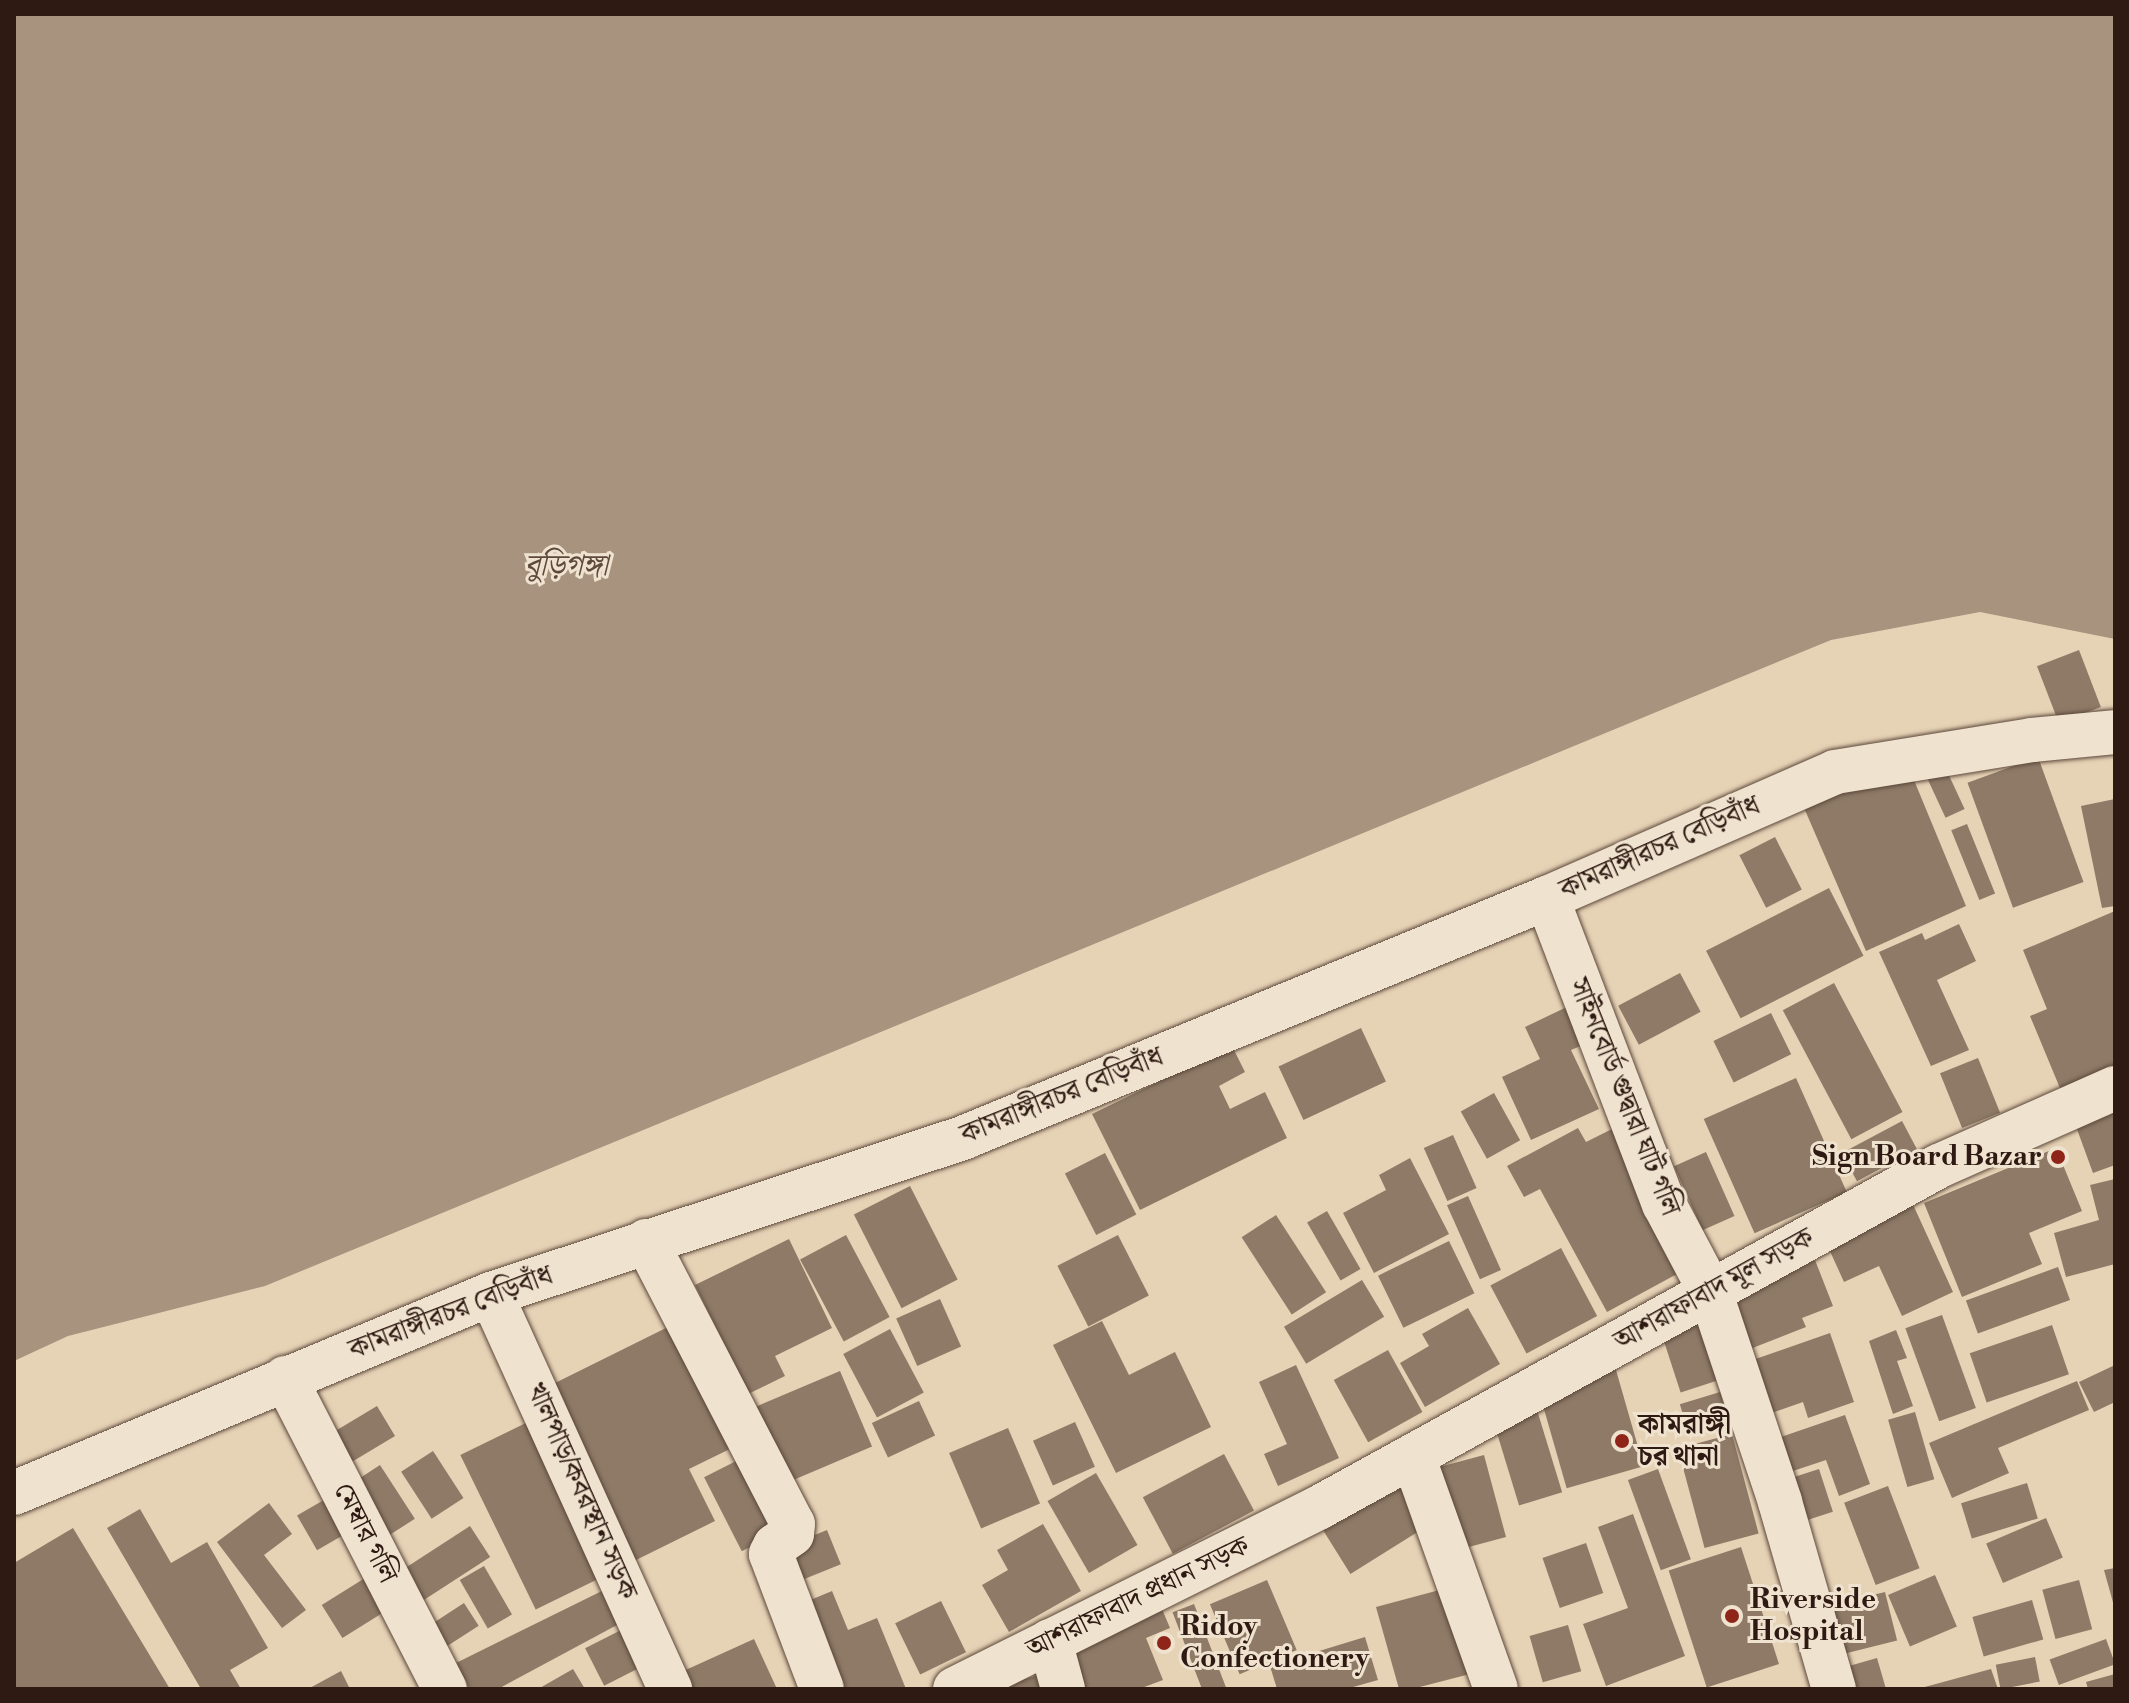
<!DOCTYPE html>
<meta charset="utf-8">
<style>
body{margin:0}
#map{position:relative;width:2129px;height:1703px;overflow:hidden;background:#e6d2b5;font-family:"Libre Bodoni","Noto Serif Bengali",serif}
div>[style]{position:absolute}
.water>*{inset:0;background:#a7937e}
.building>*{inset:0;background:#8e7a67;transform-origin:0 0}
.roads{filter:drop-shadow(0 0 2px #5c483b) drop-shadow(0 0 2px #5c483b)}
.minor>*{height:44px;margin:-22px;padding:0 22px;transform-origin:22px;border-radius:22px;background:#efe2cf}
.tertiary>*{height:44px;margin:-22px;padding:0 22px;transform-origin:22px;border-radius:22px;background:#efe2cf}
.dots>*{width:22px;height:22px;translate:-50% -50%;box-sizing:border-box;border:4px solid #efe2cf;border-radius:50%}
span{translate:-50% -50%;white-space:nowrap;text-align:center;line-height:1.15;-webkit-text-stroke:6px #efe2cf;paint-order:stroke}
.street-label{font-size:28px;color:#2e1a12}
.poi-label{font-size:28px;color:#2e1a12;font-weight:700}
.right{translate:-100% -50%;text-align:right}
.left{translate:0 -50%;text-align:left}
.water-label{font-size:30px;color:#5e4a3d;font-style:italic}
.frame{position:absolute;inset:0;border:16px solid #2e1a12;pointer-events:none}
</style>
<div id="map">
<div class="water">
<div style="clip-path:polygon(14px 14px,2115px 14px,2115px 639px,1980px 612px,1831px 640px,265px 1286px,68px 1336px,14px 1361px)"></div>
</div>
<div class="building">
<div style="left:2079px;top:650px;width:61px;height:45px;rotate:69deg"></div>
<div style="left:2038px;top:757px;width:133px;height:75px;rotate:70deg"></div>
<div style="clip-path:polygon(1909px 768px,1966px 906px,1866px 951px,1798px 794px)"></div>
<div style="left:1946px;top:769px;width:44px;height:21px;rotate:65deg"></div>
<div style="clip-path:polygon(2115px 799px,2115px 906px,2102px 908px,2081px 806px)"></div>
<div style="left:1967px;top:824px;width:75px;height:17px;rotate:68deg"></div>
<div style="left:1775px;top:837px;width:59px;height:40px;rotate:63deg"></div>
<div style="left:1829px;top:888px;width:76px;height:138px;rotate:63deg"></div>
<div style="clip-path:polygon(2115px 911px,2115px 1070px,2062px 1093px,2030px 1016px,2047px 1009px,2023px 950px)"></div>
<div style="clip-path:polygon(1959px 924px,1976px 961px,1937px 980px,1969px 1050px,1931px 1066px,1879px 952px,1922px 933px,1925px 940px)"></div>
<div style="left:1680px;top:973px;width:44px;height:70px;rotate:62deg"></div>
<div style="left:1834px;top:983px;width:146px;height:58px;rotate:62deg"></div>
<div style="clip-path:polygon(1571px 1005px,1588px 1043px,1571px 1050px,1599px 1109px,1531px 1140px,1502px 1077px,1540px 1059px,1525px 1027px)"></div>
<div style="left:1771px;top:1013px;width:46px;height:64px;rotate:64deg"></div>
<div style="left:1361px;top:1028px;width:59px;height:91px;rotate:65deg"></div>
<div style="clip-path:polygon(1232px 1046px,1245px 1072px,1219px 1086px,1230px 1109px,1265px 1092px,1287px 1138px,1140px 1210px,1092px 1114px)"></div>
<div style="left:1978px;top:1058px;width:59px;height:41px;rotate:68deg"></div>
<div style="left:1796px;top:1078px;width:125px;height:101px;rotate:66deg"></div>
<div style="left:1494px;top:1093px;width:54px;height:38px;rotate:61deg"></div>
<div style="clip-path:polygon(2115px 1106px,2115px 1165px,2093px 1173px,2074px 1121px)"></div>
<div style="left:1902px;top:1121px;width:32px;height:68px;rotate:62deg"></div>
<div style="clip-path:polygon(1578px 1128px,1586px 1142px,1612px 1129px,1688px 1268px,1607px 1312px,1540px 1189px,1524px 1197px,1507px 1166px)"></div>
<div style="left:1453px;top:1135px;width:58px;height:32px;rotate:66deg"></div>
<div style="clip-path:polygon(2056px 1148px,2082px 1211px,2029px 1233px,2042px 1264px,1962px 1297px,1924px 1203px)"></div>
<div style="left:1706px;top:1152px;width:70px;height:35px;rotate:66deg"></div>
<div style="left:1105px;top:1153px;width:69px;height:45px;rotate:63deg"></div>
<div style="clip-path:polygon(1410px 1158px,1449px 1234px,1374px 1273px,1343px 1213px,1386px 1190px,1379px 1175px)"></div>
<div style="clip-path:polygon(2115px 1179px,2115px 1264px,2066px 1277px,2054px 1233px,2099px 1220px,2090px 1185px)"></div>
<div style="left:910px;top:1186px;width:105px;height:63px;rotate:63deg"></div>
<div style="left:1468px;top:1196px;width:81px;height:23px;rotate:66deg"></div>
<div style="clip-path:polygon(1910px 1198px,1953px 1292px,1902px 1316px,1879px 1266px,1844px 1282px,1824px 1238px)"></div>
<div style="left:1327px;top:1211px;width:67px;height:23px;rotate:60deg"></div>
<div style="left:1276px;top:1215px;width:92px;height:41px;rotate:57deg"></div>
<div style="left:846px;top:1235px;width:93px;height:52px;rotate:62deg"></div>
<div style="left:1118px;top:1235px;width:68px;height:68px;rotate:63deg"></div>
<div style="clip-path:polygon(789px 1239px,832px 1328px,775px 1356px,785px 1376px,738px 1399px,720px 1336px,695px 1285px)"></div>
<div style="left:1449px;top:1241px;width:58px;height:79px;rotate:64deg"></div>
<div style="left:1561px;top:1248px;width:77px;height:80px;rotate:62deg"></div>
<div style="clip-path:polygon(1815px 1260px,1833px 1306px,1802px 1318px,1806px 1327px,1750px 1349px,1729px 1295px)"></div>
<div style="left:2058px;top:1267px;width:35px;height:98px;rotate:70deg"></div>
<div style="left:1362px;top:1280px;width:43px;height:91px;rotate:59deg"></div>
<div style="left:940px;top:1299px;width:52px;height:48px;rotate:66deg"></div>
<div style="clip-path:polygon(1468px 1308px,1500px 1364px,1425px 1407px,1400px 1363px,1429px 1346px,1422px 1334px)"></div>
<div style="left:1942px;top:1315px;width:99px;height:39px;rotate:70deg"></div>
<div style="left:1697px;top:1320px;width:64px;height:38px;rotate:72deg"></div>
<div style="clip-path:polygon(1102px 1321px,1129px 1375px,1175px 1352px,1211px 1427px,1116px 1473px,1053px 1345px)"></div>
<div style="clip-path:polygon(676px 1323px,736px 1446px,689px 1469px,715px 1521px,632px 1562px,547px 1387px)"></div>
<div style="left:2052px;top:1325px;width:52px;height:87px;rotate:71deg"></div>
<div style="left:890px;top:1329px;width:72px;height:53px;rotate:62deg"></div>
<div style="clip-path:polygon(1896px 1330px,1907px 1358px,1897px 1361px,1913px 1406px,1893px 1414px,1869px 1341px)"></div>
<div style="clip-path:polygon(1830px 1333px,1854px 1402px,1808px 1418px,1803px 1402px,1763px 1416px,1744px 1363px)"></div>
<div style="left:1388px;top:1350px;width:71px;height:62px;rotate:61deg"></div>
<div style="clip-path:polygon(1296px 1365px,1339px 1458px,1278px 1486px,1264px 1454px,1287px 1444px,1259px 1382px)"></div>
<div style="clip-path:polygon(2115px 1365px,2115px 1402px,2094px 1412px,2079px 1382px)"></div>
<div style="left:1616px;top:1370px;width:100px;height:80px;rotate:74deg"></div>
<div style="left:840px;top:1371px;width:82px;height:97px;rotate:67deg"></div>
<div style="clip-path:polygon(2077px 1381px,2089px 1410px,1998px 1448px,2009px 1473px,1952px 1498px,1929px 1443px)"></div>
<div style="left:1720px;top:1392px;width:30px;height:42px;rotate:73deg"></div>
<div style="left:919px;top:1401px;width:38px;height:52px;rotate:65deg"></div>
<div style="left:377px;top:1406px;width:35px;height:52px;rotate:59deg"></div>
<div style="left:1537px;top:1410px;width:86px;height:45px;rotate:73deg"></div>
<div style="left:1915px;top:1412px;width:70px;height:28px;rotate:74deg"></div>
<div style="clip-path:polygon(1845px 1415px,1870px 1484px,1839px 1496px,1826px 1460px,1790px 1472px,1778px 1438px)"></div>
<div style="left:534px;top:1419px;width:172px;height:82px;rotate:64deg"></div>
<div style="left:1075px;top:1422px;width:49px;height:46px;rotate:66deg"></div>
<div style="left:1008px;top:1428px;width:82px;height:64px;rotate:67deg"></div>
<div style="left:1732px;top:1434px;width:103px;height:56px;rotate:75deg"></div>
<div style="left:433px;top:1451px;width:56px;height:38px;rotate:57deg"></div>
<div style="left:1224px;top:1454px;width:64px;height:92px;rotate:62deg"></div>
<div style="left:1484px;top:1455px;width:85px;height:52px;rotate:75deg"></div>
<div style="left:746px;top:1456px;width:83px;height:47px;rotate:63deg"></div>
<div style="left:380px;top:1465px;width:64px;height:32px;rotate:57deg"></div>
<div style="left:1658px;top:1469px;width:96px;height:32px;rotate:70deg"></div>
<div style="left:1819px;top:1469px;width:45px;height:35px;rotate:72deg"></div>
<div style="left:1096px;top:1473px;width:83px;height:56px;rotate:60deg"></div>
<div style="left:1396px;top:1477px;width:58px;height:90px;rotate:58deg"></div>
<div style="left:2027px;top:1483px;width:37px;height:69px;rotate:73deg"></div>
<div style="left:1888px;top:1486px;width:88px;height:47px;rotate:69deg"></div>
<div style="left:336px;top:1493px;width:40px;height:45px;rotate:60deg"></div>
<div style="clip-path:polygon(269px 1503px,292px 1534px,264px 1555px,306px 1610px,282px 1628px,217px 1542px)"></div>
<div style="clip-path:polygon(140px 1509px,171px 1563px,207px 1542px,268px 1648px,230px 1670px,241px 1689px,201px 1689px,107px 1528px)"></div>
<div style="clip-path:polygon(1633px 1514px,1685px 1656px,1606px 1686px,1583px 1624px,1628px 1608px,1598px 1527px)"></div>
<div style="left:2046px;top:1518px;width:43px;height:65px;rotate:67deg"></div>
<div style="clip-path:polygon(1043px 1524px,1081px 1591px,1009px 1632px,982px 1585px,1008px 1570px,997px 1550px)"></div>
<div style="left:470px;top:1526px;width:37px;height:85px;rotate:57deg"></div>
<div style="clip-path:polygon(73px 1528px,170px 1689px,14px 1689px,14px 1563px)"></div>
<div style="left:827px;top:1530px;width:37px;height:52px;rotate:68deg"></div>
<div style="left:1586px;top:1543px;width:53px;height:46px;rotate:71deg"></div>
<div style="left:1741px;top:1547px;width:123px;height:76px;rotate:72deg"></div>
<div style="left:484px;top:1566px;width:56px;height:28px;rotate:60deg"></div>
<div style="clip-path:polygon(2115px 1568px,2115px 1605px,2114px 1606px,2104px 1570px)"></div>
<div style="left:1935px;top:1575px;width:56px;height:51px;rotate:67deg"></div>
<div style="left:365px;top:1578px;width:39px;height:51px;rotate:58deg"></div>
<div style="left:1267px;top:1580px;width:76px;height:62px;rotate:67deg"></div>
<div style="left:2079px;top:1580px;width:51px;height:38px;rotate:75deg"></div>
<div style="clip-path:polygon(612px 1586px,630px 1618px,498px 1689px,469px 1689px,456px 1663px)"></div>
<div style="clip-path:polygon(1447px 1588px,1470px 1674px,1412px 1689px,1399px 1689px,1376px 1607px)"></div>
<div style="clip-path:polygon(832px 1591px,848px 1630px,877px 1618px,906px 1689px,830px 1689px,796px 1606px)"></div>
<div style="left:1885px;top:1592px;width:50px;height:72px;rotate:76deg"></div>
<div style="left:2032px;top:1600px;width:41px;height:62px;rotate:74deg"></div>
<div style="left:941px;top:1601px;width:57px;height:51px;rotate:64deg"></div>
<div style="left:464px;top:1603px;width:27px;height:49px;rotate:57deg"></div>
<div style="left:1194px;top:1604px;width:91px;height:23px;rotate:69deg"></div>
<div style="clip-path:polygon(1162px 1609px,1170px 1628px,1146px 1638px,1163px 1680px,1139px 1689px,1076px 1689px,1064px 1651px)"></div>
<div style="left:1568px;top:1625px;width:48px;height:40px;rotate:74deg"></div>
<div style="left:627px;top:1627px;width:42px;height:47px;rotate:63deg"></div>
<div style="clip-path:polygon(1365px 1637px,1378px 1680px,1346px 1689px,1277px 1689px,1270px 1666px)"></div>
<div style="clip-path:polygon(754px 1639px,777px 1689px,686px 1689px,679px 1673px)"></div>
<div style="left:2106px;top:1639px;width:27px;height:60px;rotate:70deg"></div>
<div style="left:2035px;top:1657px;width:25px;height:40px;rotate:79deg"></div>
<div style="clip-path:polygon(1877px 1658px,1886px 1689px,1840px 1689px,1835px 1670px)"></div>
<div style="clip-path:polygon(573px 1669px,585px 1689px,538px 1689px)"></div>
<div style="clip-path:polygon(1991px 1669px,1998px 1689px,1922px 1689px,1921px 1688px)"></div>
<div style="clip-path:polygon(341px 1671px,350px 1689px,308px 1689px)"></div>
<div style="clip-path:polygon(1044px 1674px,1048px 1689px,988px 1689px,987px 1688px)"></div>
<div style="clip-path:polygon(2115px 1674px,2115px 1689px,2088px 1689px,2086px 1682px)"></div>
</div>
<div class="roads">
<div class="minor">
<div style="left:1547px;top:898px;width:328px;rotate:69.1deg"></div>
<div style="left:1664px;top:1204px;width:98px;rotate:62.1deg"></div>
<div style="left:1710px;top:1291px;width:222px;rotate:71.6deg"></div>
<div style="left:1780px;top:1502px;width:195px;rotate:73.9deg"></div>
<div style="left:646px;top:1241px;width:319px;rotate:62.6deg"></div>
<div style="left:793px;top:1524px;width:10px;rotate:96deg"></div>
<div style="left:792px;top:1534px;width:21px;rotate:145deg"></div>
<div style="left:775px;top:1546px;width:9px;rotate:117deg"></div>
<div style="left:771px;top:1554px;width:144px;rotate:69.3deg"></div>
<div style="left:491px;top:1294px;width:434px;rotate:65.6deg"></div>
<div style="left:285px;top:1378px;width:350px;rotate:62.8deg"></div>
<div style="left:1413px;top:1456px;width:247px;rotate:70.4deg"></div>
<div style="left:14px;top:1493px;width:517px;rotate:-22.65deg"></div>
<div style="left:491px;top:1294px;width:499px;rotate:-18.3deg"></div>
<div style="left:965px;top:1137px;width:629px;rotate:-22.33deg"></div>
<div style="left:1547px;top:898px;width:314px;rotate:-23.6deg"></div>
<div style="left:1835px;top:772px;width:200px;rotate:-9.2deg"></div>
<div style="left:2032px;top:740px;width:83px;rotate:-5.5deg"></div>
<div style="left:1050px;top:1641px;width:50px;rotate:74.8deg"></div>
</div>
<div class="tertiary">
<div style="left:955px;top:1689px;width:408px;rotate:-26.5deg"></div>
<div style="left:1320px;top:1507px;width:707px;rotate:-28.85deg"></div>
<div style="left:1939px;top:1166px;width:193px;rotate:-23.9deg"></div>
</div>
</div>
<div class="dots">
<div style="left:2058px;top:1157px;background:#8f2418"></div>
<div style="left:1622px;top:1441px;background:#8f2418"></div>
<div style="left:1732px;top:1616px;background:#8f2418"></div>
<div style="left:1164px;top:1643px;background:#8f2418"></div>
</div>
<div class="street-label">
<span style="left:1660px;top:848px;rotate:-24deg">কামরাঙ্গীরচর বেড়িবাঁধ</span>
<span style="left:1062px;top:1096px;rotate:-22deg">কামরাঙ্গীরচর বেড়িবাঁধ</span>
<span style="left:1624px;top:1097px;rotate:68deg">সাইনবোর্ড গুদ্বারা ঘাট গলি</span>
<span style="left:1714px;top:1290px;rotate:-29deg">আশরাফাবাদ মূল সড়ক</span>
<span style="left:451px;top:1313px;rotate:-21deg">কামরাঙ্গীরচর বেড়িবাঁধ</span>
<span style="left:581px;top:1491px;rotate:66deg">খালপাড়/কবরস্থান সড়ক</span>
<span style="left:365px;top:1533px;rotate:63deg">মেম্বার গলি</span>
<span style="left:1138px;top:1598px;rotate:-26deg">আশরাফাবাদ প্রধান সড়ক</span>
</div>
<div class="poi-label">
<span class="right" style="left:2042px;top:1157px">Sign Board Bazar</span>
<span class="left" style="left:1638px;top:1441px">কামরাঙ্গী<br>চর থানা</span>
<span class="left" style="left:1750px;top:1616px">Riverside<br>Hospital</span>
<span class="left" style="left:1180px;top:1643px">Ridoy<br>Confectionery</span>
</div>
<div class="water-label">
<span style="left:566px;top:566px">বুড়িগঙ্গা</span>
</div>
<div class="frame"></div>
</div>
